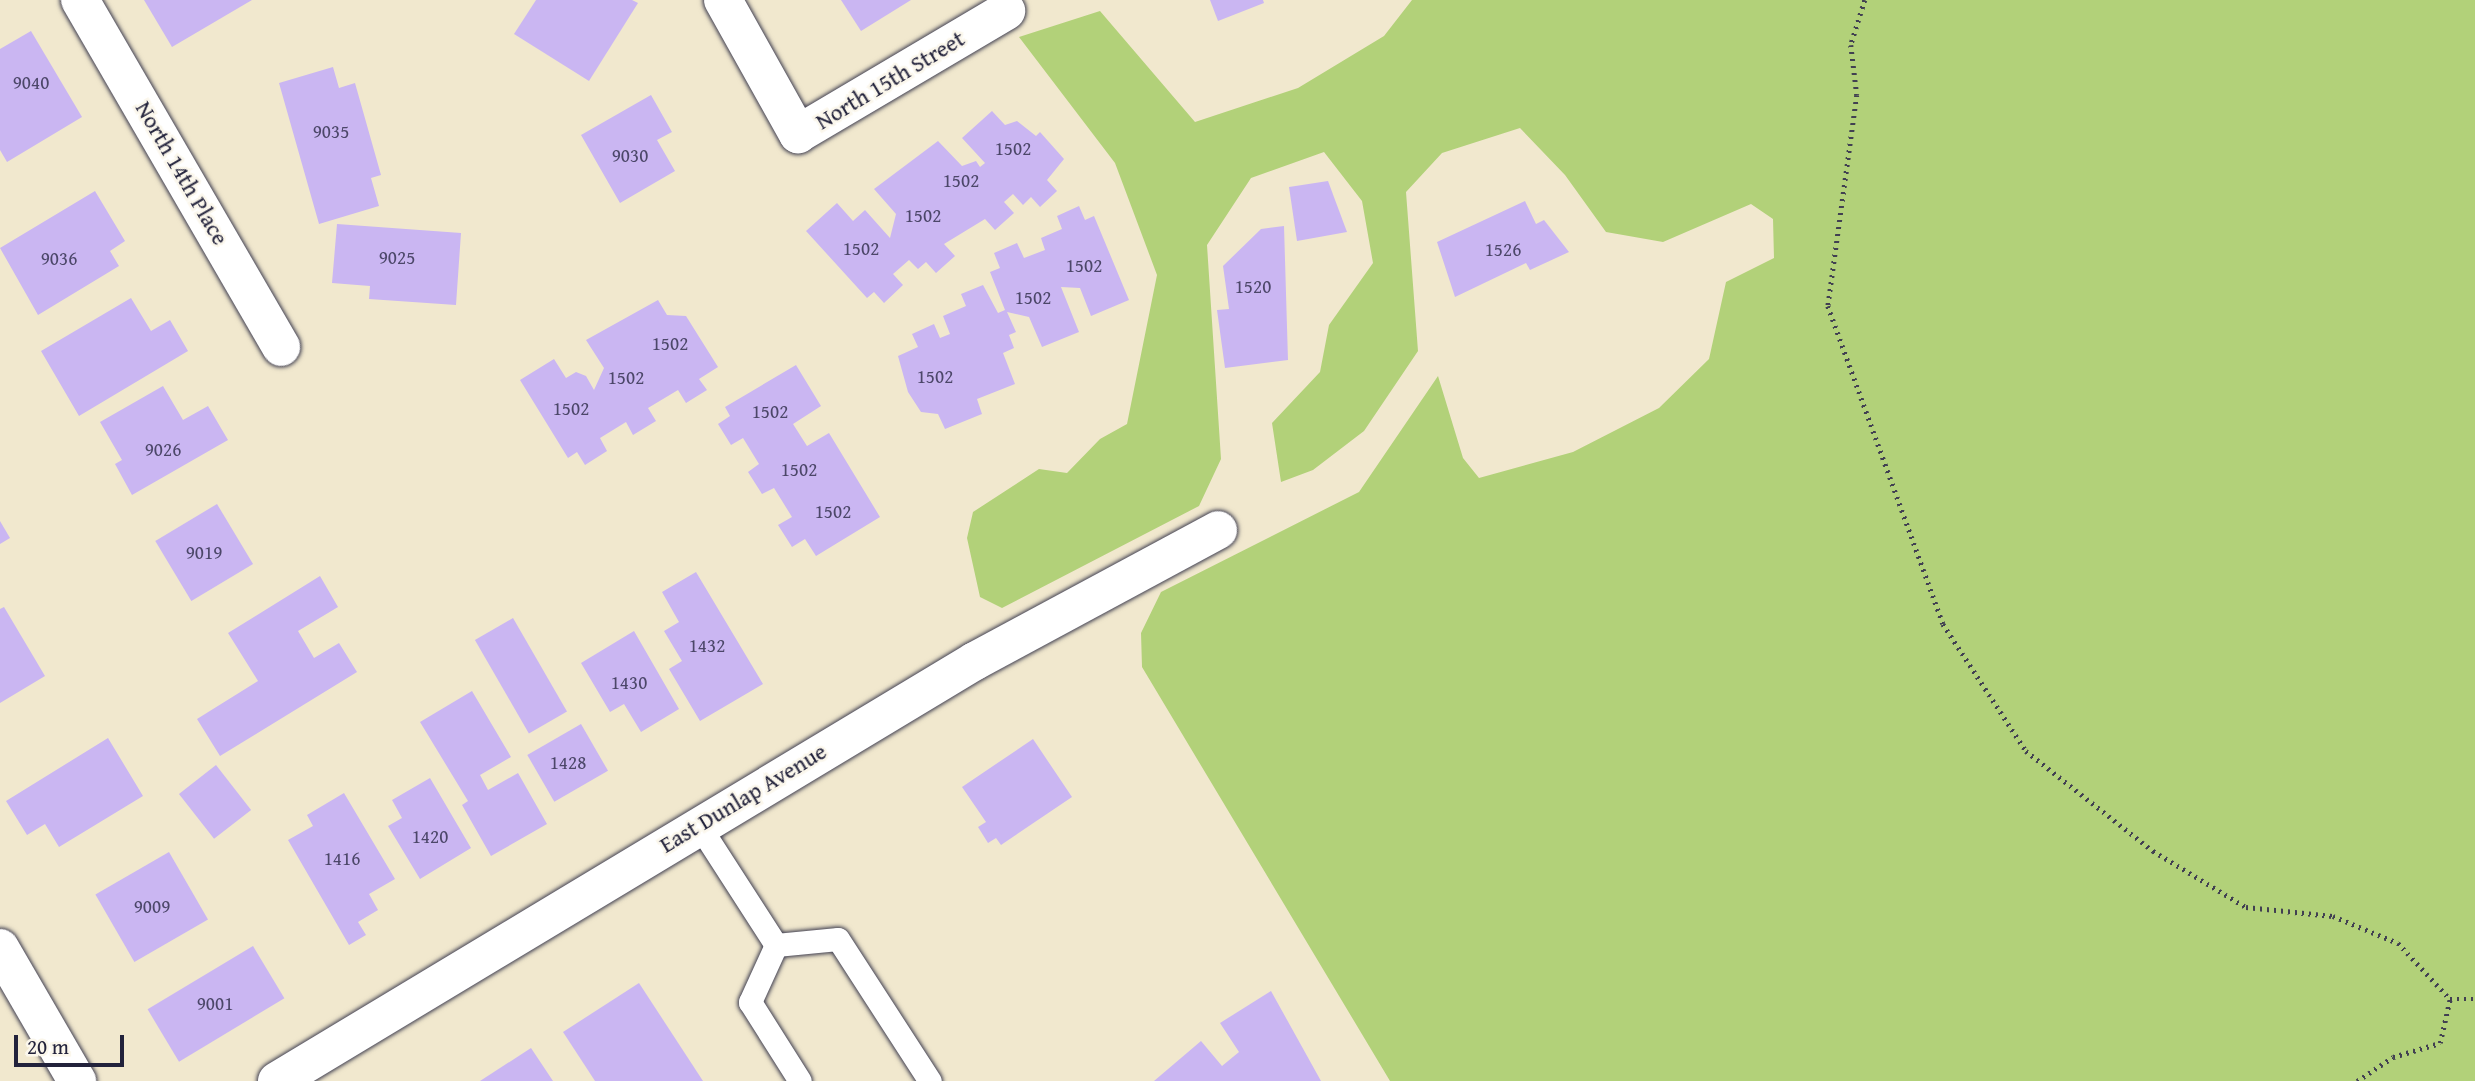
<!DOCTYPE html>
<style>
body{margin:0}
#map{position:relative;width:2475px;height:1081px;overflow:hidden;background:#f1e8ce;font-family:"Gentium Book Plus",serif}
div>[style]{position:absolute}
.green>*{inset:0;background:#b2d179}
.building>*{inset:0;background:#cab6f2;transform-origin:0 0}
.path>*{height:4.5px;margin-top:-2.25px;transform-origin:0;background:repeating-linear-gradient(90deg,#414051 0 2px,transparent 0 7px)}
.roads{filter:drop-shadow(0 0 2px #414051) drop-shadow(0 0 2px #414051)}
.lane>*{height:23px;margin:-11.5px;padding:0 11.5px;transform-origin:11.5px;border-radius:11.5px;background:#fff}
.street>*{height:38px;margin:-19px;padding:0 19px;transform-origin:19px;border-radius:19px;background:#fff}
span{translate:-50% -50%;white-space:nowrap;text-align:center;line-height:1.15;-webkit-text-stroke:5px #fbf7ec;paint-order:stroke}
.number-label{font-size:19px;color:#4c4769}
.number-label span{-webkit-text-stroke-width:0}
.street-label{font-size:23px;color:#22223b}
.scale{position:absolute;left:14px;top:1035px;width:110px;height:32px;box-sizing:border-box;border:4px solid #22223b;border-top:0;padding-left:9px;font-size:21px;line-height:24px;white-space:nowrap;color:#22223b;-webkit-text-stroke:5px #fbf7ec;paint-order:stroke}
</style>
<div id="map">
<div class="green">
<div style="clip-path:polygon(1412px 0,2475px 0,2475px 1081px,1390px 1081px,1142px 667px,1141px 633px,1161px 592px,1359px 492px,1438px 376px,1463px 458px,1479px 478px,1573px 452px,1659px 408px,1709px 359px,1726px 282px,1774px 258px,1773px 219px,1751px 204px,1663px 242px,1606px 232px,1565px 175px,1520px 128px,1442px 153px,1406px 192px,1418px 351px,1364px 431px,1313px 470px,1281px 482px,1272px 423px,1320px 372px,1329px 325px,1373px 263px,1362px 201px,1324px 152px,1251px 178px,1207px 245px,1221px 459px,1199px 506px,1002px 608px,980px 597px,967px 538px,973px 512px,1039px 469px,1067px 473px,1100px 439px,1127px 424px,1157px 275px,1115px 163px,1019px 37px,1100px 11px,1195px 122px,1298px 88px,1384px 36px)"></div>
</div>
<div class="building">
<div style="clip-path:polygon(144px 0,252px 0,172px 47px)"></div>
<div style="clip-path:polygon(536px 0,632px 0,638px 3px,589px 81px,514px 34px)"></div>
<div style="clip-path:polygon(841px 0,911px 0,861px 31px)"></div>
<div style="clip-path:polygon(1210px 0,1263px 0,1264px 3px,1218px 21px)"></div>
<div style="clip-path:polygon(31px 31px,82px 117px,7px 162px,0 150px,0 49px)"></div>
<div style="clip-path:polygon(333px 67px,339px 88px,355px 83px,381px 175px,371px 178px,379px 206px,319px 224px,279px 83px)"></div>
<div style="clip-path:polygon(651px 95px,672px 132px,657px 140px,675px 171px,620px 203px,581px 135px)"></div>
<div style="clip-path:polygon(992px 111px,1005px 125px,1017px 121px,1036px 136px,1040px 132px,1064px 159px,1047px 180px,1057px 191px,1040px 207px,1031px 197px,1023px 205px,1013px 194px,1004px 202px,1014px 213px,995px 230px,985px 219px,944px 244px,955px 256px,936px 273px,926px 262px,918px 269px,909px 260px,893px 274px,903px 285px,884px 303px,874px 292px,867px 298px,806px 231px,837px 203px,853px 221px,865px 210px,890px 238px,896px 214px,874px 189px,938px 141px,962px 166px,976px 161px,980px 167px,985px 163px,962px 138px)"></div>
<div style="clip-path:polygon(1328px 181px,1347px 232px,1297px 241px,1289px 187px)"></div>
<div style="clip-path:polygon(95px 191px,125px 241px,110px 251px,119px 266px,38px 315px,0 248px)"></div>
<div style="clip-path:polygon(1525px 201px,1536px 224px,1544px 220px,1569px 252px,1530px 270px,1526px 263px,1455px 297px,1437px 242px)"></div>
<div style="clip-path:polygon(1079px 206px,1085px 220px,1094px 216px,1129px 300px,1091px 316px,1080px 288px,1061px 287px,1079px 332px,1042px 347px,1029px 317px,1007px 312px,1016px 332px,1009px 335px,1014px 348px,1003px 353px,1015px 384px,977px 399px,982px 414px,945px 429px,938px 414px,921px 412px,908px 392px,898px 356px,918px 347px,912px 334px,934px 324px,940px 338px,950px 334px,943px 316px,966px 306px,961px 294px,983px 285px,998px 313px,1005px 310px,990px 272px,1000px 268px,994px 253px,1017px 243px,1024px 258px,1045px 250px,1041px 238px,1062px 229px,1057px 216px)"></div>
<div style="clip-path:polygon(337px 224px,461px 233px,456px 305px,369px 299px,370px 286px,332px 283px)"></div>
<div style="clip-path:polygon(1284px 226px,1288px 360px,1225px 368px,1217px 310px,1229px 309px,1223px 266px,1261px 229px)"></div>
<div style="clip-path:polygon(131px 298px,151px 331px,170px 320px,188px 351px,79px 416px,41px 351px)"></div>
<div style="clip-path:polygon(658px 300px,667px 315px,686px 316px,718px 367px,699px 379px,707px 390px,686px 403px,678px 390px,648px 408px,656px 421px,633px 435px,626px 422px,600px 438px,607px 451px,585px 465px,577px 452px,568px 458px,520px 380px,554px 359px,566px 378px,576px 372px,586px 376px,594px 390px,604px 368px,586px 340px)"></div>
<div style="clip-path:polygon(796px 365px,821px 406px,793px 424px,807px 446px,829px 433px,880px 517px,816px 556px,805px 539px,792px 547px,778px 525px,792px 517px,774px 488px,762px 494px,748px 472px,759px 464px,743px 438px,731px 445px,718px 424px,730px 416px,725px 407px)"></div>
<div style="clip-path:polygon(163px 386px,183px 420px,208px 406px,228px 440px,132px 495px,115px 464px,122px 460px,100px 422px)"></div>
<div style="left:217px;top:504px;width:70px;height:72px;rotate:59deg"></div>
<div style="clip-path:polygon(0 521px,10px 538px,0 544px)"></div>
<div style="clip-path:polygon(696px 572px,763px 684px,700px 721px,669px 669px,682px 661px,664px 631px,679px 622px,662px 592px)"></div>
<div style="clip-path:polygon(320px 576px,338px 607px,298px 631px,314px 658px,339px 643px,357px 672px,220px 756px,197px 719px,258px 681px,228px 633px)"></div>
<div style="clip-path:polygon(4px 607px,45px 676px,0 703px,0 609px)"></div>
<div style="left:513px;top:618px;width:108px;height:44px;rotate:60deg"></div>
<div style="clip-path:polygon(634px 631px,679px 709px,641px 732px,624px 704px,610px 712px,581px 663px)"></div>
<div style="clip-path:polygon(472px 691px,511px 757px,480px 775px,488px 790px,518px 773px,547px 824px,491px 856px,462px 805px,468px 801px,420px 722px)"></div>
<div style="left:581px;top:724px;width:54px;height:62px;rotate:60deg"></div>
<div style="clip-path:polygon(108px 738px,143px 796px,59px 847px,45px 824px,27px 835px,6px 801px)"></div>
<div style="clip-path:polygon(1033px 739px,1072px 797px,1001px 845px,996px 838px,988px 843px,978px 827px,986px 822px,962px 787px)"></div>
<div style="left:216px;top:765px;width:57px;height:47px;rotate:52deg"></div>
<div style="clip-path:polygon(430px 778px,471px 848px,420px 879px,388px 826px,402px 818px,392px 800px)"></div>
<div style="clip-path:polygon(344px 793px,395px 879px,369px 894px,378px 910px,358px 922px,366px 935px,349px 945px,288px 840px,313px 826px,307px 815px)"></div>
<div style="left:169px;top:852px;width:78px;height:85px;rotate:60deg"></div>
<div style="left:253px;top:946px;width:61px;height:123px;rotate:59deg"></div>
<div style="clip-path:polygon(639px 983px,703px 1081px,595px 1081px,563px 1032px)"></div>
<div style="clip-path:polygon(1271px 991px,1321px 1081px,1154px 1081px,1201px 1041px,1222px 1066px,1239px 1052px,1220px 1023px)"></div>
<div style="clip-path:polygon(531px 1048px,553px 1081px,480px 1081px)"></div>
</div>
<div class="path">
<div style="left:1865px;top:0;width:47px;rotate:107.3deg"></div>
<div style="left:1851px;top:45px;width:50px;rotate:83.2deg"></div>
<div style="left:1857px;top:95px;width:213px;rotate:97.8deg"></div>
<div style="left:1828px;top:306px;width:338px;rotate:70.1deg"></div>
<div style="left:1943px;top:624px;width:152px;rotate:56.8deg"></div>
<div style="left:2026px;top:751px;width:162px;rotate:38.2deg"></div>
<div style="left:2153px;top:851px;width:109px;rotate:31.1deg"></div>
<div style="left:2246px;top:907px;width:87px;rotate:5.9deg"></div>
<div style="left:2333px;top:916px;width:70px;rotate:22.6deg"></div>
<div style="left:2398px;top:943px;width:76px;rotate:47.1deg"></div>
<div style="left:2450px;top:999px;width:25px"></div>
<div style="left:2357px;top:1081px;width:43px;rotate:-33.7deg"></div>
<div style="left:2393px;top:1057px;width:49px;rotate:-16.6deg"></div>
<div style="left:2440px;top:1043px;width:45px;rotate:-77.2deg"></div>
</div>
<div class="roads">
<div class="lane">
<div style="left:698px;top:824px;width:144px;rotate:57.2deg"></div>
<div style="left:776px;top:945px;width:62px;rotate:-5.5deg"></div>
<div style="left:838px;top:939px;width:169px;rotate:57.1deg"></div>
<div style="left:776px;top:945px;width:63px;rotate:114.5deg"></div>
<div style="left:750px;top:1002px;width:93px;rotate:57.7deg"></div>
</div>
<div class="street">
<div style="left:80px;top:0;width:401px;rotate:59.9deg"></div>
<div style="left:723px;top:0;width:154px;rotate:60.8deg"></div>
<div style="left:798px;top:134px;width:242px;rotate:-30.6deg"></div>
<div style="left:0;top:948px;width:154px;rotate:59.9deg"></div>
<div style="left:277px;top:1081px;width:815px;rotate:-31.04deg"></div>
<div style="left:975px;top:661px;width:276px;rotate:-28.3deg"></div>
</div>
</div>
<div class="number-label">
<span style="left:31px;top:83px">9040</span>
<span style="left:331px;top:132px">9035</span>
<span style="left:1013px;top:149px">1502</span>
<span style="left:630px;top:156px">9030</span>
<span style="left:961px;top:181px">1502</span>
<span style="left:923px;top:216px">1502</span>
<span style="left:861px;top:249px">1502</span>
<span style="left:1503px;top:250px">1526</span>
<span style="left:397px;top:258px">9025</span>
<span style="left:59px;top:259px">9036</span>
<span style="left:1084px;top:266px">1502</span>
<span style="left:1253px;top:287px">1520</span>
<span style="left:1033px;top:298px">1502</span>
<span style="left:670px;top:344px">1502</span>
<span style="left:935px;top:377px">1502</span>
<span style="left:626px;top:378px">1502</span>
<span style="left:571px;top:409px">1502</span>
<span style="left:770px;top:412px">1502</span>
<span style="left:163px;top:450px">9026</span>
<span style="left:799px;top:470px">1502</span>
<span style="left:833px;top:512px">1502</span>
<span style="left:204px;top:553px">9019</span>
<span style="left:707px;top:646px">1432</span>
<span style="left:629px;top:683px">1430</span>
<span style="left:568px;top:763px">1428</span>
<span style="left:430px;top:837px">1420</span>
<span style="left:342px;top:859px">1416</span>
<span style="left:152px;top:907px">9009</span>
<span style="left:215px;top:1004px">9001</span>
</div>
<div class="street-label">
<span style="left:890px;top:80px;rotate:-31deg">North 15th Street</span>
<span style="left:182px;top:173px;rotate:60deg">North 14th Place</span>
<span style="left:743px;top:798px;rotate:-31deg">East Dunlap Avenue</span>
</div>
<div class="scale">20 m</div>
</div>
